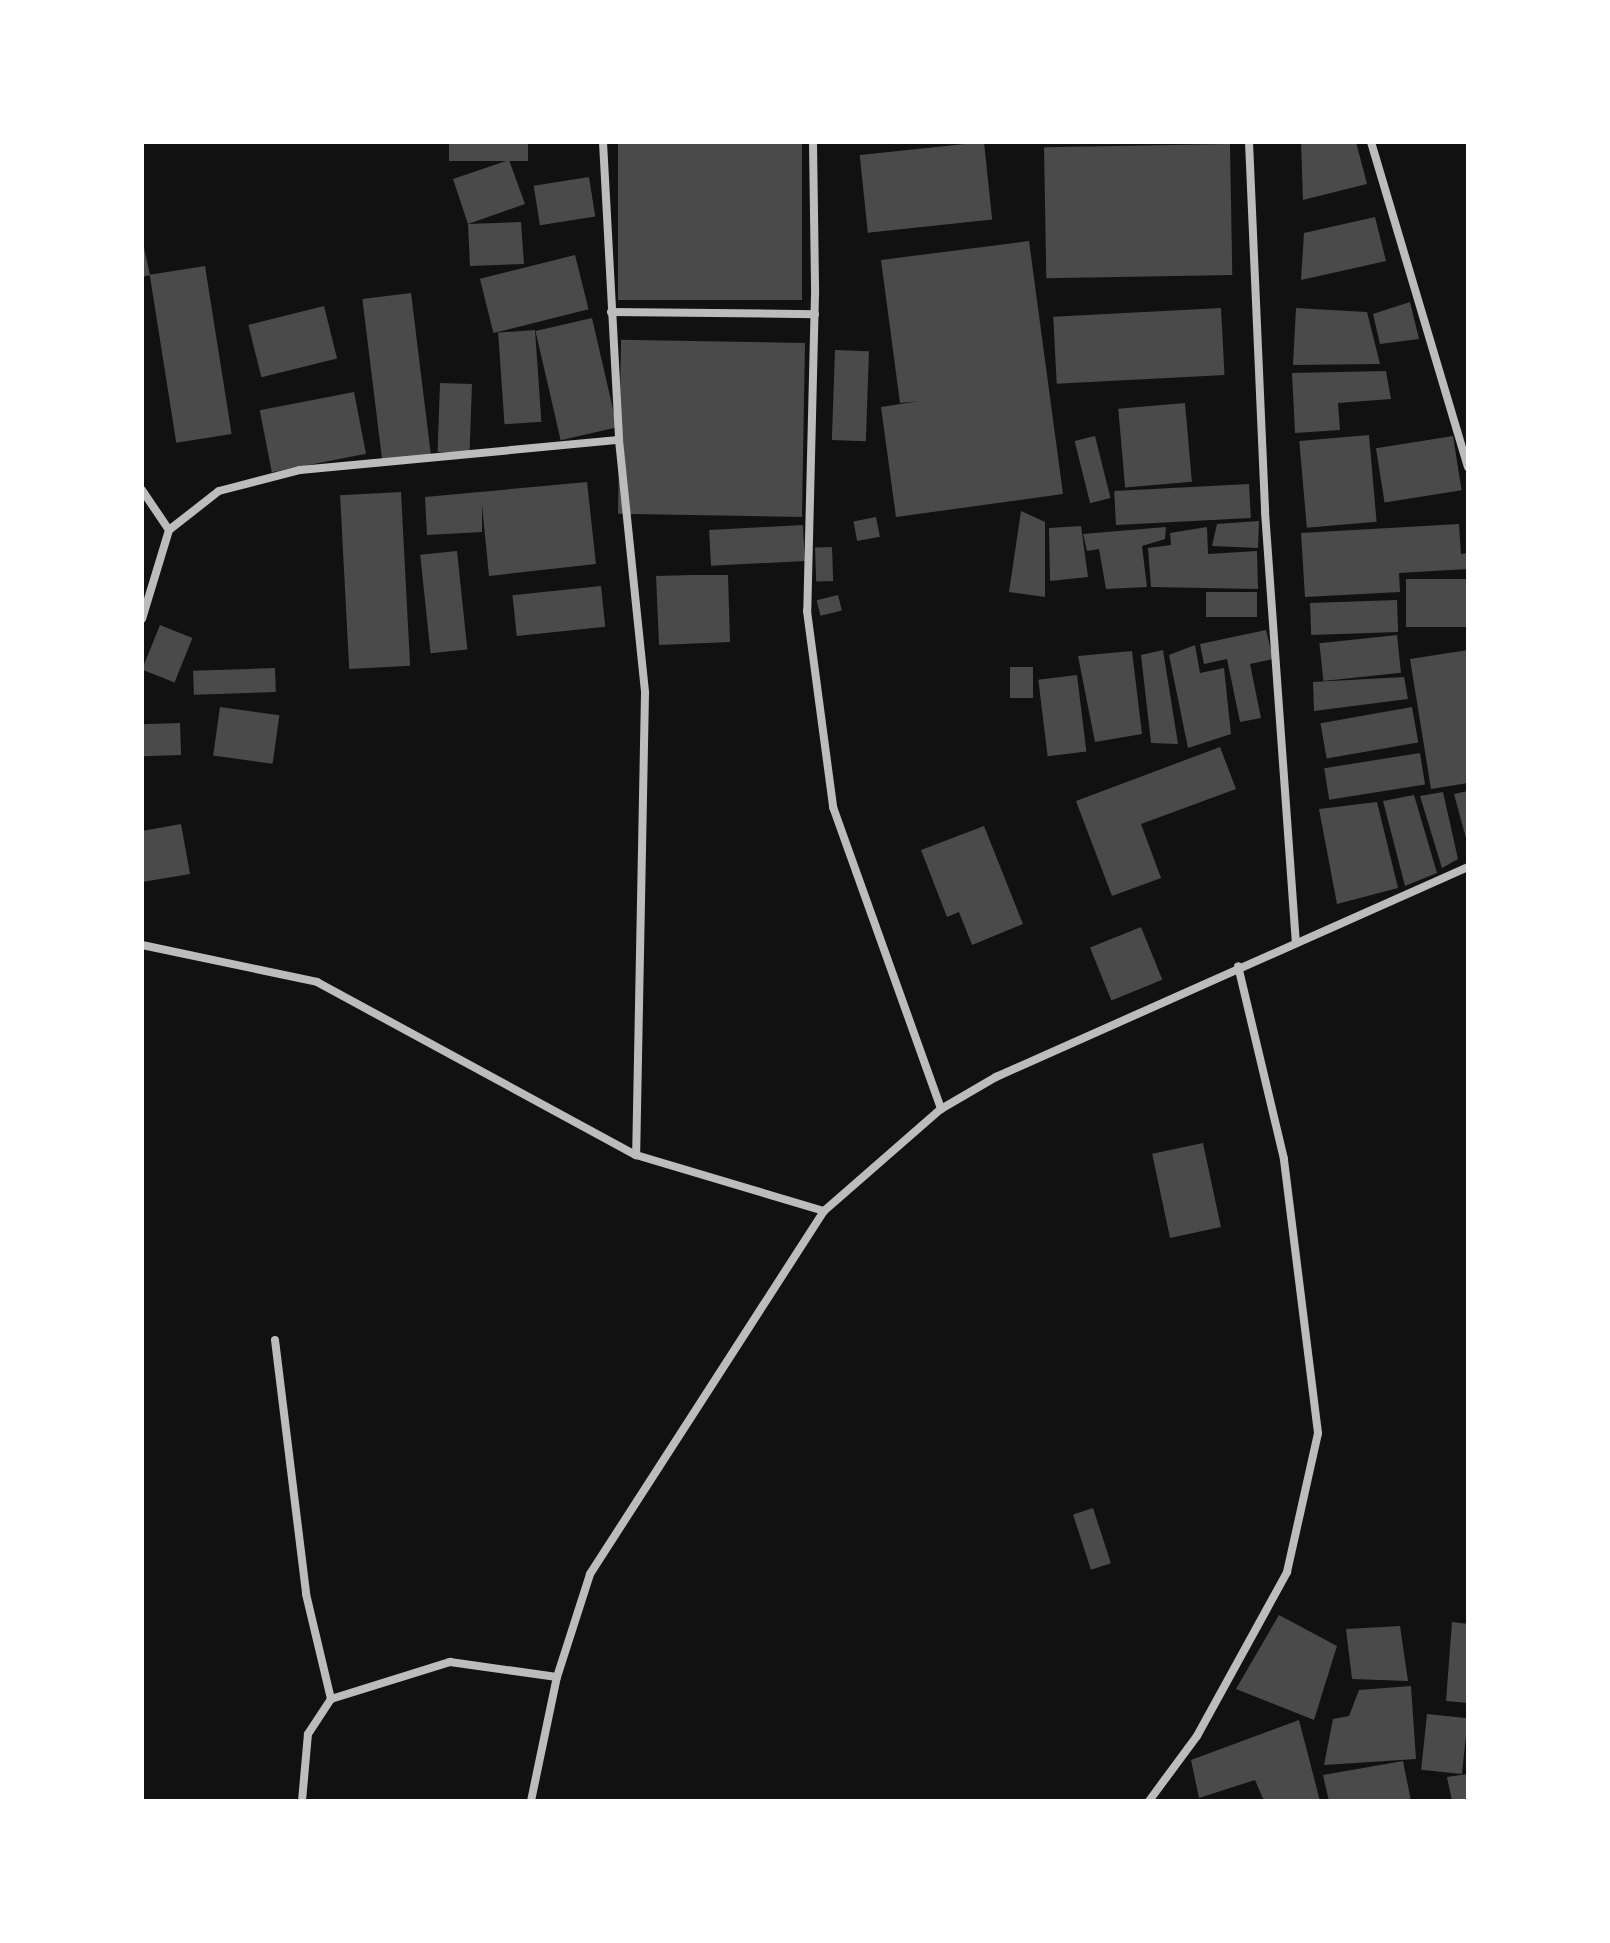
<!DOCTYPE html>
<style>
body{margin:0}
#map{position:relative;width:1610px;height:1943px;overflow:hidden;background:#111;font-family:Manrope,sans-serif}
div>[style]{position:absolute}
.building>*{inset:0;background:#4a4a4a;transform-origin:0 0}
.minor>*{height:8px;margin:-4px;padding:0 4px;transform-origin:4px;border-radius:4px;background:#bcbcbc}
span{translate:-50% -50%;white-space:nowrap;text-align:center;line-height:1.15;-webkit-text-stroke:8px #fff;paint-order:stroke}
.frame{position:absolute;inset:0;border:144px solid #fff;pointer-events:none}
</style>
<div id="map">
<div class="building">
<div style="left:449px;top:142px;width:79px;height:19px"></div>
<div style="left:618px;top:142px;width:184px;height:158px"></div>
<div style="left:984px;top:142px;width:78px;height:125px;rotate:84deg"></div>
<div style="clip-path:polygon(1301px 142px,1356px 142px,1367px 184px,1303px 200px)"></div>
<div style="left:1230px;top:144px;width:131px;height:186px;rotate:89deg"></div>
<div style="clip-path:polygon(509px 160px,525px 204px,468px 224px,521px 222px,524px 264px,470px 266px,468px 224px,453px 179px)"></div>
<div style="left:589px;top:177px;width:40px;height:56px;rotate:81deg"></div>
<div style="clip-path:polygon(1375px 217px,1386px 261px,1301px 280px,1304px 233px)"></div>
<div style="clip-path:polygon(142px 238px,150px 275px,142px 277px)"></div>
<div style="clip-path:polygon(1029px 241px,1063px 494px,896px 517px,881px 407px,920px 401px,900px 403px,881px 260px)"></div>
<div style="left:575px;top:255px;width:56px;height:98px;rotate:76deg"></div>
<div style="left:205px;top:266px;width:170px;height:56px;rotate:81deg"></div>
<div style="left:411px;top:293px;width:163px;height:49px;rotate:83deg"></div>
<div style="clip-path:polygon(1410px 302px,1419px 339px,1380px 344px,1373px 314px)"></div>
<div style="left:324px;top:306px;width:54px;height:78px;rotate:76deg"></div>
<div style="left:1221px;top:308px;width:67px;height:168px;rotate:87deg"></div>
<div style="clip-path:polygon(1296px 308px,1367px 312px,1380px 364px,1293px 365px)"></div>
<div style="left:592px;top:318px;width:112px;height:58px;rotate:77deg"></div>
<div style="left:535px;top:330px;width:92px;height:37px;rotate:86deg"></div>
<div style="left:805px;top:343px;width:174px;height:184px;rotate:91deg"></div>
<div style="left:835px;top:350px;width:34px;height:90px;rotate:2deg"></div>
<div style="clip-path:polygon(1386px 371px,1391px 399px,1338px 403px,1340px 430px,1295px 433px,1292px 373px)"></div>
<div style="left:440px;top:383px;width:32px;height:69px;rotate:2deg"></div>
<div style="left:354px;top:392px;width:63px;height:96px;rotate:79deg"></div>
<div style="left:1185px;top:403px;width:79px;height:67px;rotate:85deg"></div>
<div style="left:1369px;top:435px;width:87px;height:70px;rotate:85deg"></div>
<div style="left:1095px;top:436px;width:64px;height:21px;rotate:76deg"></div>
<div style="left:1453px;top:436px;width:55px;height:78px;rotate:81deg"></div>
<div style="clip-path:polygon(587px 482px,596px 564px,489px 576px,482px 505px,482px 532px,427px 535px,425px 497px)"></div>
<div style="left:1249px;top:484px;width:34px;height:135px;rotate:87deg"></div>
<div style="left:401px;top:492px;width:174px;height:61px;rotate:87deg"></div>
<div style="clip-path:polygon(1021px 511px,1045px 522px,1045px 597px,1009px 592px)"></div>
<div style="left:876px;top:517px;width:20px;height:23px;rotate:79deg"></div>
<div style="clip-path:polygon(1259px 521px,1258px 548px,1212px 546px,1217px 524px)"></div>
<div style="clip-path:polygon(1459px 524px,1461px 554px,1468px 553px,1468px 569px,1399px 573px,1400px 592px,1305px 597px,1301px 533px)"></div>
<div style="left:803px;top:525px;width:36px;height:94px;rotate:87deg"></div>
<div style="clip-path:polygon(1081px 526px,1088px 577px,1050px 581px,1049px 528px)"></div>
<div style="clip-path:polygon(1166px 527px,1165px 539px,1142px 546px,1147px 587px,1106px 589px,1099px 549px,1087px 551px,1083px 534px)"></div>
<div style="clip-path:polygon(1207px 527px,1208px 554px,1257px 551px,1258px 589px,1151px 587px,1148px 548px,1171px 545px,1170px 533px)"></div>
<div style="left:832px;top:547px;width:34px;height:17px;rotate:88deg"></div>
<div style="left:457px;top:551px;width:99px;height:37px;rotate:84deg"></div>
<div style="clip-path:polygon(692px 575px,728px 575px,730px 642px,659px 645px,656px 576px)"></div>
<div style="left:1468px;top:579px;width:48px;height:62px;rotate:90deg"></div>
<div style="left:601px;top:586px;width:41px;height:89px;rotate:84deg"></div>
<div style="left:1206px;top:592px;width:51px;height:25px"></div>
<div style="left:838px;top:595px;width:16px;height:22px;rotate:76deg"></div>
<div style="left:1397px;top:600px;width:32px;height:87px;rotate:88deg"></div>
<div style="left:160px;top:625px;width:35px;height:48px;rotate:22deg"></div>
<div style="clip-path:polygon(1266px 630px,1273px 659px,1250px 664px,1261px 718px,1240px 722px,1227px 659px,1204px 664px,1200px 644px)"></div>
<div style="left:1397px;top:635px;width:38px;height:78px;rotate:84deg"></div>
<div style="clip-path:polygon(1195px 645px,1200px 673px,1224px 668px,1231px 734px,1188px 748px,1169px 655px)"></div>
<div style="clip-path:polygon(1163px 650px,1178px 744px,1151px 743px,1141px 655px)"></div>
<div style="clip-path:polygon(1468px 650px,1468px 783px,1431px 789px,1410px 659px)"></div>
<div style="clip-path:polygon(1132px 651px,1142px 734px,1095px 742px,1078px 656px)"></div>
<div style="left:1010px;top:667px;width:23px;height:31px"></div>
<div style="left:275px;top:668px;width:24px;height:82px;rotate:88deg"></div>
<div style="left:1077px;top:675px;width:77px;height:39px;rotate:83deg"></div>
<div style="clip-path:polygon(1404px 677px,1408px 699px,1314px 711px,1313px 682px)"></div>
<div style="left:220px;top:707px;width:60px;height:49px;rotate:8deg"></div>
<div style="left:1412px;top:707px;width:36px;height:93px;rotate:80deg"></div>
<div style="left:180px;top:723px;width:32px;height:38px;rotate:88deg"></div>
<div style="clip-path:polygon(1220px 747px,1236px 789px,1141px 824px,1161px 878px,1112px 896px,1076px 801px)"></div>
<div style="left:1420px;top:753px;width:32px;height:97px;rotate:81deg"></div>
<div style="clip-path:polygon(1468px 791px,1468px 842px,1467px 842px,1454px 794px)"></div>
<div style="clip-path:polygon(1443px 792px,1458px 859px,1442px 868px,1420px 796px)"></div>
<div style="clip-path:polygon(1414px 795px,1437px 873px,1405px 886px,1383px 801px)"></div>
<div style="clip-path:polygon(1377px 802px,1398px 888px,1337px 904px,1319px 809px)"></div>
<div style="clip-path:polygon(181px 824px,190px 874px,142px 882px,142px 831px)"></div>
<div style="clip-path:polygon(984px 826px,1023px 924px,972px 945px,959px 912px,947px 917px,921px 850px)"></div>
<div style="left:1141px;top:927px;width:57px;height:55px;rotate:68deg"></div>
<div style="left:1203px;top:1143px;width:86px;height:52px;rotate:78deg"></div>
<div style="left:1093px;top:1508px;width:58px;height:21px;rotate:72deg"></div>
<div style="clip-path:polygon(1279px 1615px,1337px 1646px,1314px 1720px,1236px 1689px)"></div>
<div style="clip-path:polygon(1452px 1622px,1468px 1624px,1468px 1703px,1446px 1701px)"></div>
<div style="clip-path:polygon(1400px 1626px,1408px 1681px,1352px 1679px,1346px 1629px)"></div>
<div style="clip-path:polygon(1411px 1686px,1416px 1759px,1324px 1765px,1333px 1719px,1349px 1716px,1359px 1690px)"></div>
<div style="left:1427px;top:1714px;width:41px;height:56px;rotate:6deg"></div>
<div style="clip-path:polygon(1299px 1720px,1320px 1801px,1264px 1801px,1255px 1780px,1199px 1798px,1191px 1760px)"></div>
<div style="clip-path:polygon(1403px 1761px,1411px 1801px,1329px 1801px,1323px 1775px)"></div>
<div style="clip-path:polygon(1468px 1774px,1468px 1801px,1452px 1801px,1447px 1777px)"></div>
</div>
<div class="minor">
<div style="left:603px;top:142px;width:298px;rotate:86.9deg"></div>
<div style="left:619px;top:440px;width:254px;rotate:84.1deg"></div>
<div style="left:645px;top:693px;width:462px;rotate:91.1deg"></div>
<div style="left:813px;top:142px;width:152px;rotate:89.2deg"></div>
<div style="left:815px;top:294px;width:317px;rotate:91.4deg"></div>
<div style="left:807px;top:611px;width:198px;rotate:82.4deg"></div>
<div style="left:833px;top:807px;width:321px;rotate:70.3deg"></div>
<div style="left:1249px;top:142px;width:370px;rotate:87.5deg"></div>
<div style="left:1265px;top:512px;width:429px;rotate:85.9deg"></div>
<div style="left:1371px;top:142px;width:339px;rotate:73.4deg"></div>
<div style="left:611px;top:312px;width:204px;rotate:0.6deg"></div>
<div style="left:142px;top:490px;width:48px;rotate:56deg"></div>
<div style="left:142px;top:619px;width:93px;rotate:-73.1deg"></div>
<div style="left:169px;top:530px;width:63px;rotate:-38deg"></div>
<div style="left:219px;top:491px;width:84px;rotate:-14.5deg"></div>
<div style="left:300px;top:470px;width:320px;rotate:-5.4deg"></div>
<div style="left:142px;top:945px;width:179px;rotate:11.9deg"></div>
<div style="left:317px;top:982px;width:363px;rotate:28.5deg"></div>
<div style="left:636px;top:1155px;width:196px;rotate:16.6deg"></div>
<div style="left:824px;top:1211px;width:155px;rotate:-41.1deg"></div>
<div style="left:941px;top:1109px;width:64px;rotate:-30.2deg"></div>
<div style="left:996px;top:1077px;width:517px;rotate:-23.99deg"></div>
<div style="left:275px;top:1340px;width:256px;rotate:83deg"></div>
<div style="left:306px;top:1594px;width:108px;rotate:76.6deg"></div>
<div style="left:302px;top:1801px;width:67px;rotate:-84.9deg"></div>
<div style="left:308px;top:1734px;width:42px;rotate:-56.7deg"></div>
<div style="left:331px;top:1699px;width:125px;rotate:-17.3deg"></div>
<div style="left:450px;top:1662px;width:108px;rotate:8deg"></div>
<div style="left:531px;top:1801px;width:127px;rotate:-78.2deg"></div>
<div style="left:557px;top:1677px;width:108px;rotate:-72.2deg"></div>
<div style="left:590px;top:1574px;width:432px;rotate:-57.2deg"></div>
<div style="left:1149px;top:1801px;width:81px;rotate:-53.6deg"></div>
<div style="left:1197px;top:1736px;width:187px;rotate:-61.2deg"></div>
<div style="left:1287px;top:1572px;width:142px;rotate:-77.4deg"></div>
<div style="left:1318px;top:1433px;width:276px;rotate:-97.1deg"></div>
<div style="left:1284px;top:1159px;width:198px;rotate:-103.4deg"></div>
</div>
<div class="frame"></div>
</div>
